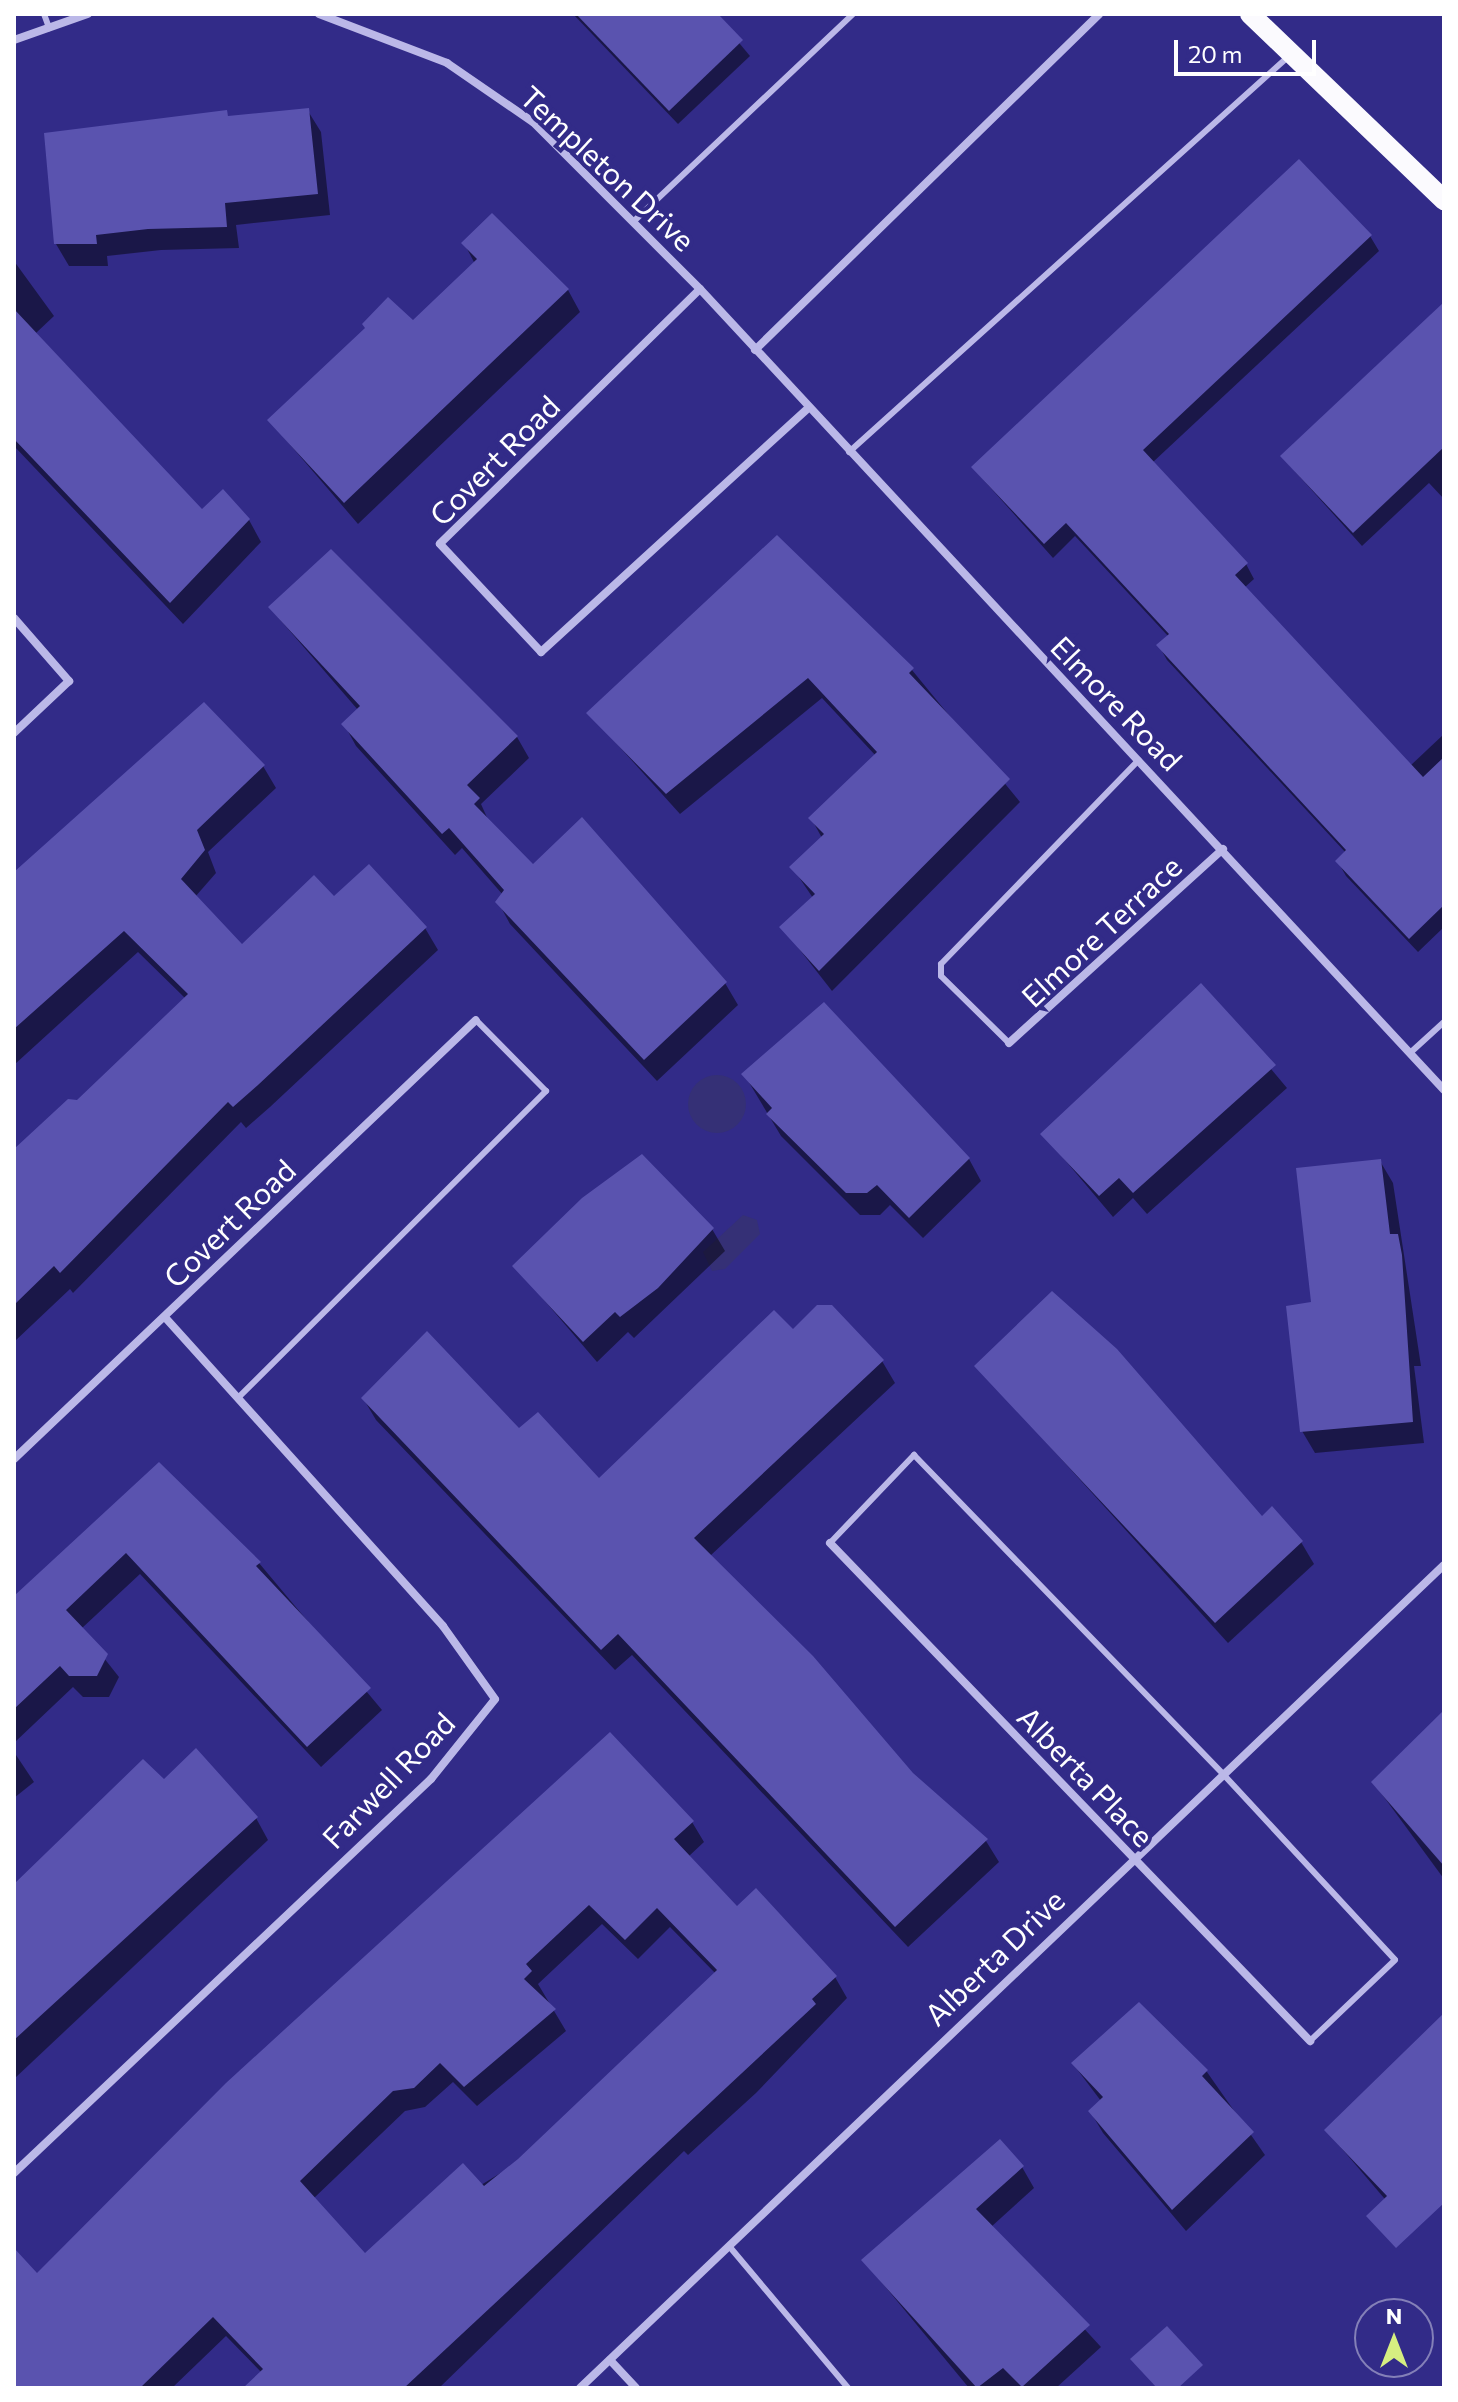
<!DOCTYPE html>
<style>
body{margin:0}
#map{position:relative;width:1458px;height:2402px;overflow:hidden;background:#322b88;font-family:Commissioner,sans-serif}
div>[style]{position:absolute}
.water>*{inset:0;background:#353076}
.round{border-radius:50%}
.shadow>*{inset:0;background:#0007}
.building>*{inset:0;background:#5a53af}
.lane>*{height:6px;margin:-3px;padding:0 3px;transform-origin:3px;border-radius:3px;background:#bbb8e8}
.street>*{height:8px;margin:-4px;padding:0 4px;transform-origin:4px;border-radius:4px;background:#bbb8e8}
.primary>*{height:20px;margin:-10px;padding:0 10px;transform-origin:10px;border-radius:10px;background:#fbfafe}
span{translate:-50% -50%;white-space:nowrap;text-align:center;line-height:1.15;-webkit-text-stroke:8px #322b88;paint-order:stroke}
.street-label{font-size:30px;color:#fff}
.frame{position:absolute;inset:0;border:16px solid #fff;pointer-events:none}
.north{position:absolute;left:1354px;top:2298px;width:80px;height:80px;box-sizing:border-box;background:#322b88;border:2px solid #8480b8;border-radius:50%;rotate:0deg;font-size:22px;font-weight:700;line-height:32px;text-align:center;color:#fff}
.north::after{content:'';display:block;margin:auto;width:28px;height:36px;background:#d6ee81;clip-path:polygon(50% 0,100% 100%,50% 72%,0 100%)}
.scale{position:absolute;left:1174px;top:40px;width:142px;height:36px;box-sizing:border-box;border:4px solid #fff;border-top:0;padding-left:10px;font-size:24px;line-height:28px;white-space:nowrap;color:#fff;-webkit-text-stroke:6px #322b88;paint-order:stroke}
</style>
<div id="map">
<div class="water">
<div class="round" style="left:688px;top:1075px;width:58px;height:58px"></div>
<div style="clip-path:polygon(743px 1215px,757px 1220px,760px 1234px,725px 1269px,712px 1271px,703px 1252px)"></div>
</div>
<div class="shadow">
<div style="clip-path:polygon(573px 14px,715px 14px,750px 56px,678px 124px)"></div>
<div style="clip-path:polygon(308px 111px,321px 132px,330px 215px,236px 225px,239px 248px,161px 250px,107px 256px,108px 266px,69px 266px,56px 244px,226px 112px,229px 118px)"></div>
<div style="clip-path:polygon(1370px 236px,1379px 251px,1152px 463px,1246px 564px,1254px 579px,1244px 588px,1410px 766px,1444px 734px,1444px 927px,1418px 952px,1346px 876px,1338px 862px,1346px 853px,1167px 660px,1159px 646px,1168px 636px,1075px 536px,1053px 558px,973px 468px)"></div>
<div style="clip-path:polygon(464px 243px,568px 290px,580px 312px,358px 524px,269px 420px,367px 329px,413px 323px,475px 264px)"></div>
<div style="clip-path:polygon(14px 261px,54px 316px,36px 333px,202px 511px,249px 520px,261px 542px,183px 624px,14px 446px)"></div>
<div style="clip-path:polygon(1444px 315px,1444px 499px,1429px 483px,1362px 546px,1282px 457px)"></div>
<div style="clip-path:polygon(777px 538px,912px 670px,1020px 802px,832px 991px,782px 927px,813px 898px,792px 867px,822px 838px,811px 818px,876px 756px,822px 698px,680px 814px,589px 713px)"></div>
<div style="clip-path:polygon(270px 608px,517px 737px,529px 758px,481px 804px,489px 822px,533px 866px,725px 983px,738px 1005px,657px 1081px,510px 924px,498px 902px,503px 895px,462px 848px,455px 855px,356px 746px,344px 724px,358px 710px)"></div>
<div style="clip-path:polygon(263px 766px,276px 788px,208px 852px,216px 873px,195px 897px,242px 947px,334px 899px,425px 928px,438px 950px,270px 1107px,246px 1128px,241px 1122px,73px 1293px,70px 1289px,14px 1342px,14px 1193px,186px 999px,138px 952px,14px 1065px,14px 884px)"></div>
<div style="clip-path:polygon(1201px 986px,1287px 1088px,1147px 1214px,1133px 1198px,1113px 1217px,1043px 1134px)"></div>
<div style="clip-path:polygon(744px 1074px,969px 1159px,981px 1181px,923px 1238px,890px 1205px,880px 1215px,860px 1215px,781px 1136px)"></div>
<div style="clip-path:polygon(1380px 1161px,1393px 1183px,1421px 1366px,1414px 1366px,1424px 1443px,1315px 1453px,1302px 1431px,1313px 1304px)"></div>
<div style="clip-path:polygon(712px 1229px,725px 1251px,634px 1338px,628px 1332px,597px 1362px,515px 1266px)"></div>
<div style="clip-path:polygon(793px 1331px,882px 1361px,895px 1383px,710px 1556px,912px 1774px,986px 1841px,999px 1862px,908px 1947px,632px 1655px,615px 1670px,376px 1420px,363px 1398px,427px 1334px,519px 1431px,599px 1481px)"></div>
<div style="clip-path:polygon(977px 1366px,1301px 1542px,1314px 1564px,1228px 1643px)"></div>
<div style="clip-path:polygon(159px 1465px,259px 1563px,382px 1710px,321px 1767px,140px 1574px,81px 1629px,119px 1677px,109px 1697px,83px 1697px,73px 1687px,14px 1743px,14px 1597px)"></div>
<div style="clip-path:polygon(1444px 1712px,1444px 1879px,1373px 1782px)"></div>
<div style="clip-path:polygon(14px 1752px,34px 1782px,14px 1798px)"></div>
<div style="clip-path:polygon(164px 1782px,256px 1818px,268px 1840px,14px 2079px,14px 1885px)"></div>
<div style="clip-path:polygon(evenodd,692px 1822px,704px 1842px,688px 1857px,737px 1909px,835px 1977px,847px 1998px,756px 2093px,688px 2155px,684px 2151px,439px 2388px,246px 2388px,262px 2373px,226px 2336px,172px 2388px,14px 2388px,14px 2284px,37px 2276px,692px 1822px,602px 1924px,638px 1959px,670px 1927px,716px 1974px,520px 2161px,365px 2256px,313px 2199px,405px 2111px,425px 2107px,453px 2082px,477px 2106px,566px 2031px,538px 1984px,602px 1924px)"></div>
<div style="clip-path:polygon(1139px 2005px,1207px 2072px,1265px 2155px,1186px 2231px,1103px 2133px,1090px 2111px,1101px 2101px,1073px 2064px)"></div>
<div style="clip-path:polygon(1444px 2030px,1444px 2178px,1401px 2218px,1326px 2130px)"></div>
<div style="clip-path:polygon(1022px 2167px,1034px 2188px,991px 2227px,1101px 2347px,1056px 2388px,969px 2388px,864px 2261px)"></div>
</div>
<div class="building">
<div style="clip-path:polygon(576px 14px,718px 14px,743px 40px,669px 111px)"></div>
<div style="clip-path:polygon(309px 108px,318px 194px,225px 203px,227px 227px,148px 229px,96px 235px,97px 244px,54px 244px,44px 133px,227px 110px,228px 116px)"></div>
<div style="clip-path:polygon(1299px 159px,1372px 235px,1143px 450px,1248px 563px,1235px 575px,1423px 777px,1444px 757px,1444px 905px,1409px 939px,1335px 861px,1346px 850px,1156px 645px,1169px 634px,1066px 523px,1044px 544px,971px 467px)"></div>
<div style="clip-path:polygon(492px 213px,569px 289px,344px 503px,267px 420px,365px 328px,362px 324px,388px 297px,413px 320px,477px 259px,461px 243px)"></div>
<div style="clip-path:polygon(1444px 302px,1444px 447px,1353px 533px,1280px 456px)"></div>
<div style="clip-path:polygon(14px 309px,202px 509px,223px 489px,250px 519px,170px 603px,14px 439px)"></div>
<div style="clip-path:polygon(777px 535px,914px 668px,909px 673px,1010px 779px,819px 971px,779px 927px,815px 894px,789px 867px,824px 834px,808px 818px,877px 752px,808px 678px,666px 794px,586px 713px)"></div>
<div style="clip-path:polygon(331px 549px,518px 736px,467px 785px,480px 798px,474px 804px,533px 864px,582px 817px,727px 982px,644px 1060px,495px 902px,504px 890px,449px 828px,442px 834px,341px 724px,360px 706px,268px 607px)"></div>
<div style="clip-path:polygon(204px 702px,265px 765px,197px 830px,205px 850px,181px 879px,242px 944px,314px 875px,334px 896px,369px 864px,427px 927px,258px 1085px,233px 1107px,228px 1102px,60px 1273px,54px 1266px,14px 1305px,14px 1149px,68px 1099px,77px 1100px,188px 994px,124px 931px,14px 1029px,14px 872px)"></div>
<div style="clip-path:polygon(1201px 983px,1276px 1065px,1133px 1193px,1119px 1178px,1099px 1196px,1040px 1134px)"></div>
<div style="clip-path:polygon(824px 1002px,970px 1158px,909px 1218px,877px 1185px,867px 1193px,846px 1193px,766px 1114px,772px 1108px,741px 1074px)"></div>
<div style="clip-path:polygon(642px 1154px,714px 1228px,658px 1288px,620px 1317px,615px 1312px,583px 1342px,512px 1266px,582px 1198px)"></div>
<div style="clip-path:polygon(1381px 1159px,1390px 1234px,1398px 1234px,1402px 1255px,1413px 1422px,1300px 1432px,1286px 1306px,1311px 1302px,1296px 1168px)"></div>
<div style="clip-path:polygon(1052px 1291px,1117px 1349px,1262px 1516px,1272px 1506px,1303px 1541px,1215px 1623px,974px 1366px)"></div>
<div style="clip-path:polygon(817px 1305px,832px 1305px,884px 1360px,694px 1538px,813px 1656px,913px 1773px,988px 1839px,895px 1927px,618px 1634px,601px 1650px,361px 1398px,427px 1331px,519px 1428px,538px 1412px,599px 1478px,774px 1310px,793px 1329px)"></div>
<div style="clip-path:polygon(159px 1462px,261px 1562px,256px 1566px,371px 1688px,307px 1747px,126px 1553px,66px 1610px,108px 1654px,97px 1676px,69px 1676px,60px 1666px,14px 1709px,14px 1596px)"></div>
<div style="clip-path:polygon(1444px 1710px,1444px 1866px,1371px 1782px)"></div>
<div style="clip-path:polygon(evenodd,610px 1732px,694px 1821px,674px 1839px,737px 1906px,756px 1888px,837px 1976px,812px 1999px,816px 2004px,404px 2388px,243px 2388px,263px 2369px,213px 2317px,140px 2388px,14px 2388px,14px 2248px,37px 2273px,226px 2083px,610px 1732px,589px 1905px,625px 1940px,657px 1908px,717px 1970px,518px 2159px,484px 2186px,463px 2163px,365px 2253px,300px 2181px,393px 2091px,414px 2088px,440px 2063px,464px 2087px,556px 2009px,524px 1979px,532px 1971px,526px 1964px,589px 1905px)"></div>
<div style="clip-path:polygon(196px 1748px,258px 1817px,14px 2040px,14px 1884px,143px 1759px,164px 1779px)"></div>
<div style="clip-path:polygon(1139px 2002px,1208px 2070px,1202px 2076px,1254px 2132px,1172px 2210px,1088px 2111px,1103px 2097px,1071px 2063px)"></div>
<div style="clip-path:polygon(1444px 2013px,1444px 2203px,1396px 2248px,1366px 2216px,1387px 2196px,1324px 2130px)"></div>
<div style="clip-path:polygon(1000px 2139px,1024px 2166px,976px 2209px,1090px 2325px,1022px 2387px,1003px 2368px,977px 2388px,861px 2260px)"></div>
<div style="clip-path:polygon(1167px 2326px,1203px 2365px,1178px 2388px,1157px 2388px,1130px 2359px)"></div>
</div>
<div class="lane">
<div style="left:44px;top:14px;width:15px;rotate:70deg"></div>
<div style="left:633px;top:222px;width:303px;rotate:-43.4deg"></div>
<div style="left:849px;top:452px;width:592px;rotate:-41.99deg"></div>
<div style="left:1009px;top:1043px;width:95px;rotate:-135.4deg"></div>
<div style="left:941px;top:976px;width:12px;rotate:-90deg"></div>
<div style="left:941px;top:964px;width:284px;rotate:-45.9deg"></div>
<div style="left:1410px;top:1053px;width:46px;rotate:-42.4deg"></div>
<div style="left:238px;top:1398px;width:435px;rotate:-44.9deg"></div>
<div style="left:546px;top:1091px;width:100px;rotate:-134.6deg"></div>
<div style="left:830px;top:1543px;width:122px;rotate:-46.3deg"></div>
<div style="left:914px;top:1455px;width:444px;rotate:45.9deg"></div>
<div style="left:1223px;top:1774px;width:253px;rotate:47.2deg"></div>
<div style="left:1395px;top:1960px;width:117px;rotate:136.4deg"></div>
<div style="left:729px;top:2246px;width:185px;rotate:50deg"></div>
</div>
<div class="street">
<div style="left:319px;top:14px;width:137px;rotate:20.9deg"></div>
<div style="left:447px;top:63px;width:104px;rotate:34.5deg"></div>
<div style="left:533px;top:122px;width:236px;rotate:45deg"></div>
<div style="left:700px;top:289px;width:1093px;rotate:47.11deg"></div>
<div style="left:14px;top:40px;width:78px;rotate:-19.4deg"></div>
<div style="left:700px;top:289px;width:364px;rotate:135.6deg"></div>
<div style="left:440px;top:544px;width:148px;rotate:46.9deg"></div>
<div style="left:541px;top:652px;width:359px;rotate:-42.4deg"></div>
<div style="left:755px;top:350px;width:481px;rotate:-44.3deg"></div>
<div style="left:14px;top:618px;width:84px;rotate:48.9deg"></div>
<div style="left:69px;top:681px;width:76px;rotate:136.6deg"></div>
<div style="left:1009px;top:1043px;width:289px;rotate:-42.2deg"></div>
<div style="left:14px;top:1459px;width:637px;rotate:-43.54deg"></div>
<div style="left:830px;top:1543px;width:692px;rotate:46.05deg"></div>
<div style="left:14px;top:2173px;width:574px;rotate:-43.38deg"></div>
<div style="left:431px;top:1779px;width:102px;rotate:-51.3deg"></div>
<div style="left:495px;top:1699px;width:90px;rotate:-125.5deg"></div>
<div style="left:443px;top:1626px;width:416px;rotate:-132deg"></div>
<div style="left:610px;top:2360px;width:38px;rotate:47deg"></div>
<div style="left:580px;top:2388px;width:1193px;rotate:-43.61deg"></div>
</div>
<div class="primary">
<div style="left:1250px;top:14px;width:269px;rotate:43.8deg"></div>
</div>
<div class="street-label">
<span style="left:608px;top:168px;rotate:43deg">Templeton Drive</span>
<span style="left:494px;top:460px;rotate:-45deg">Covert Road</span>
<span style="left:1117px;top:703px;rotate:46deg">Elmore Road</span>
<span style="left:1101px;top:931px;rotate:-43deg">Elmore Terrace</span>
<span style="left:229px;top:1223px;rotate:-44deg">Covert Road</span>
<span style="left:1086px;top:1776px;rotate:46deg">Alberta Place</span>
<span style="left:388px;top:1780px;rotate:-46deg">Farwell Road</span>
<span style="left:994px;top:1957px;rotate:-44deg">Alberta Drive</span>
</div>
<div class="frame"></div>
<div class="north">N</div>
<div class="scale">20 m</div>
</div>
